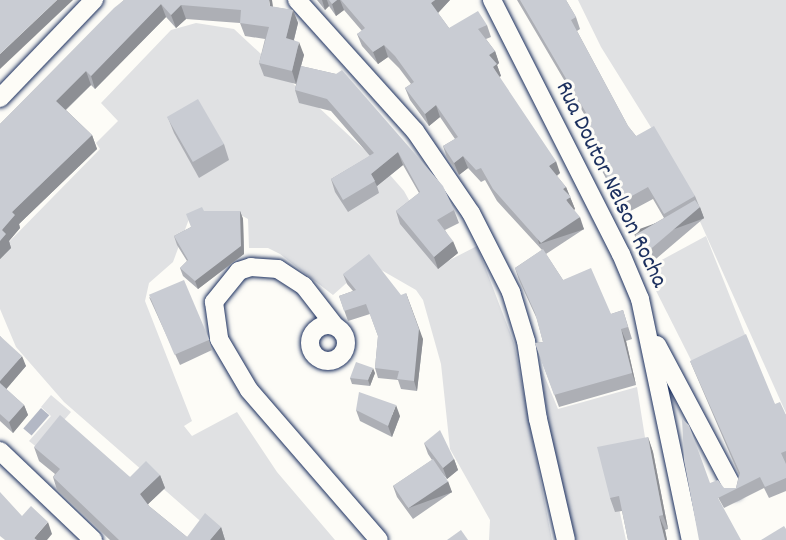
<!DOCTYPE html>
<style>
body{margin:0}
#map{position:relative;width:786px;height:540px;overflow:hidden;background:#fdfcf7;font-family:Dekko,sans-serif}
div>[style]{position:absolute}
.green>*{inset:0;background:#e0e1e3}
.water>*{inset:0;background:#b3b8c5;transform-origin:0 0}
.roads{filter:drop-shadow(0 0 2px #1b2f5e) drop-shadow(0 0 2px #1b2f5e)}
.minor>*{height:18px;margin:-9px;padding:0 9px;transform-origin:9px;border-radius:9px;background:#fdfcf7}
.minor>.ring{margin:-9px;padding:0;box-sizing:content-box;background:none;border:18px solid #fdfcf7;border-radius:50%}
.wall>*{inset:0;background:#adafb5}
.shaded-wall>*{inset:0;background:#8d8f94;transform-origin:0 0}
.building>*{inset:0;background:#c9ccd3;transform-origin:0 0}
span{translate:-50% -50%;white-space:nowrap;text-align:center;line-height:1.15;-webkit-text-stroke:6px #fdfcf7;paint-order:stroke}
.street-label{font-size:24px;color:#1b2f5e}
</style>
<div id="map">
<div class="green">
<div style="clip-path:polygon(578px 0,786px 0,786px 413px,675px 166px,601px 47px)"></div>
<div style="clip-path:polygon(196px 23px,234px 29px,383px 167px,404px 191px,444px 263px,477px 246px,514px 343px,552px 540px,489px 540px,490px 520px,450px 449px,441px 364px,423px 300px,416px 290px,369px 263px,333px 295px,280px 254px,268px 248px,249px 248px,248px 219px,239px 214px,189px 219px,173px 262px,149px 283px,145px 301px,192px 421px,184px 426px,192px 436px,237px 412px,277px 472px,335px 540px,222px 540px,64px 402px,16px 347px,0 309px,0 251px,100px 149px,96px 143px,118px 121px,101px 103px,171px 30px)"></div>
<div style="clip-path:polygon(706px 236px,748px 342px,695px 368px,645px 269px)"></div>
<div style="clip-path:polygon(539px 363px,558px 409px,637px 387px,647px 450px,608px 458px,626px 540px,576px 540px,553px 447px)"></div>
<div style="clip-path:polygon(51px 395px,71px 412px,39px 449px,29px 441px,51px 416px,41px 407px)"></div>
</div>
<div class="water">
<div style="left:41px;top:408px;width:11px;height:27px;rotate:41deg"></div>
</div>
<div class="roads">
<div class="minor">
<div style="left:297px;top:0;width:176px;rotate:48deg"></div>
<div style="left:415px;top:131px;width:99px;rotate:55.7deg"></div>
<div style="left:471px;top:213px;width:89px;rotate:63.1deg"></div>
<div style="left:511px;top:292px;width:51px;rotate:73deg"></div>
<div style="left:526px;top:341px;width:79px;rotate:81.3deg"></div>
<div style="left:538px;top:419px;width:124px;rotate:77deg"></div>
<div style="left:492px;top:0;width:285px;rotate:63.1deg"></div>
<div style="left:621px;top:254px;width:49px;rotate:67.1deg"></div>
<div style="left:640px;top:299px;width:246px;rotate:78.1deg"></div>
<div style="left:0;top:98px;width:136px;rotate:-46.2deg"></div>
<div class="ring" style="left:310px;top:325px;width:18px;height:18px"></div>
<div style="left:335px;top:326px;width:51px;rotate:-127.8deg"></div>
<div style="left:304px;top:286px;width:31px;rotate:-147deg"></div>
<div style="left:278px;top:269px;width:27px;rotate:-176deg"></div>
<div style="left:251px;top:267px;width:13px;rotate:162deg"></div>
<div style="left:239px;top:271px;width:40px;rotate:129deg"></div>
<div style="left:214px;top:302px;width:37px;rotate:82deg"></div>
<div style="left:219px;top:339px;width:59px;rotate:59.5deg"></div>
<div style="left:249px;top:390px;width:198px;rotate:49.1deg"></div>
<div style="left:657px;top:345px;width:164px;rotate:62deg"></div>
<div style="left:0;top:451px;width:129px;rotate:43.7deg"></div>
</div>
</div>
<div class="wall">
<div style="clip-path:polygon(124px 0,273px 7px,293px 10px,298px 23px,294px 40px,304px 55px,301px 66px,336px 74px,454px 210px,459px 223px,445px 230px,458px 253px,438px 269px,400px 224px,396px 211px,419px 193px,403px 165px,377px 186px,379px 193px,348px 212px,335px 192px,331px 179px,370px 156px,331px 111px,299px 103px,295px 90px,296px 84px,264px 76px,259px 63px,265px 39px,245px 36px,240px 23px,186px 19px,176px 28px,166px 17px,95px 89px,91px 85px,66px 110px,92px 135px,97px 149px,19px 224px,20px 228px,9px 241px,11px 248px,0 259px,0 124px)"></div>
<div style="clip-path:polygon(317px 0,450px 0,438px 13px,449px 28px,487px 25px,491px 37px,486px 39px,495px 51px,499px 63px,497px 65px,501px 76px,499px 77px,560px 173px,557px 176px,566px 187px,575px 209px,574px 210px,584px 229px,546px 254px,563px 280px,611px 314px,623px 310px,632px 339px,626px 341px,636px 385px,559px 407px,535px 343px,543px 342px,537px 319px,519px 280px,515px 268px,542px 250px,497px 201px,485px 180px,481px 182px,468px 168px,459px 175px,447px 158px,443px 146px,455px 139px,440px 117px,429px 126px,410px 100px,405px 88px,411px 84px,399px 68px,388px 57px,378px 64px,362px 46px,357px 34px,362px 31px,344px 10px,336px 16px,329px 6px,325px 10px)"></div>
<div style="clip-path:polygon(517px 0,566px 0,576px 17px,580px 29px,577px 31px,628px 126px,636px 136px,695px 196px,704px 218px,650px 264px,639px 246px,635px 235px,664px 218px,653px 199px,625px 214px,601px 169px,596px 157px,599px 156px,590px 138px,585px 126px,590px 124px)"></div>
<div style="clip-path:polygon(168px 118px,224px 144px,229px 160px,199px 178px,174px 133px)"></div>
<div style="clip-path:polygon(204px 211px,240px 211px,243px 219px,244px 254px,198px 289px,183px 276px,180px 268px,187px 261px,177px 245px,174px 236px,191px 227px)"></div>
<div style="clip-path:polygon(343px 274px,423px 339px,417px 391px,401px 389px,398px 380px,378px 378px,375px 368px,378px 336px,370px 314px,348px 321px,339px 296px,353px 291px,347px 284px)"></div>
<div style="clip-path:polygon(149px 297px,209px 340px,212px 350px,180px 365px)"></div>
<div style="clip-path:polygon(0 336px,26px 366px,6px 389px,24px 405px,28px 415px,13px 433px,0 421px)"></div>
<div style="clip-path:polygon(690px 361px,775px 404px,786px 415px,786px 491px,769px 498px,764px 488px,724px 508px,710px 483px,724px 488px,736px 488px,739px 475px)"></div>
<div style="clip-path:polygon(375px 373px,370px 386px,352px 384px,350px 378px)"></div>
<div style="clip-path:polygon(356px 410px,400px 416px,392px 437px,360px 421px)"></div>
<div style="clip-path:polygon(648px 437px,653px 452px,668px 529px,665px 530px,667px 540px,628px 540px,622px 511px,615px 512px,610px 498px)"></div>
<div style="clip-path:polygon(424px 443px,454px 459px,458px 470px,447px 479px,441px 472px,452px 492px,413px 519px,397px 497px,393px 486px,432px 460px,428px 454px)"></div>
<div style="clip-path:polygon(34px 447px,130px 477px,160px 475px,165px 488px,148px 504px,149px 506px,187px 537px,221px 527px,225px 540px,110px 540px,57px 490px,53px 477px,55px 474px,39px 461px)"></div>
</div>
<div class="shaded-wall">
<div style="clip-path:polygon(57px 0,73px 0,0 69px,0 54px)"></div>
<div style="clip-path:polygon(269px 0,272px 0,275px 20px,270px 6px)"></div>
<div style="clip-path:polygon(322px 0,327px 0,329px 6px,325px 10px)"></div>
<div style="clip-path:polygon(337px 0,340px 0,344px 10px,336px 16px,332px 4px)"></div>
<div style="clip-path:polygon(435px 0,450px 0,436px 15px,431px 3px)"></div>
<div style="clip-path:polygon(161px 4px,166px 17px,95px 89px,91px 76px)"></div>
<div style="clip-path:polygon(181px 5px,186px 19px,176px 28px,171px 15px)"></div>
<div style="clip-path:polygon(293px 10px,298px 23px,291px 51px,286px 38px)"></div>
<div style="clip-path:polygon(299px 42px,304px 55px,296px 84px,292px 71px)"></div>
<div style="clip-path:polygon(384px 45px,388px 57px,378px 64px,373px 52px)"></div>
<div style="clip-path:polygon(495px 51px,499px 63px,497px 65px,501px 76px,497px 78px,489px 55px)"></div>
<div style="clip-path:polygon(86px 71px,91px 85px,61px 114px,56px 101px)"></div>
<div style="clip-path:polygon(436px 105px,440px 117px,429px 126px,425px 114px)"></div>
<div style="clip-path:polygon(92px 135px,97px 149px,19px 224px,20px 228px,9px 241px,11px 248px,0 259px,0 241px,2px 230px,12px 212px)"></div>
<div style="clip-path:polygon(398px 152px,403px 165px,377px 186px,371px 174px)"></div>
<div style="clip-path:polygon(463px 156px,468px 168px,459px 175px,454px 163px)"></div>
<div style="clip-path:polygon(556px 161px,560px 173px,553px 178px,549px 166px)"></div>
<div style="clip-path:polygon(566px 187px,575px 209px,571px 212px,563px 189px)"></div>
<div style="left:700px;top:207px;width:12px;height:71px;rotate:70deg"></div>
<div style="clip-path:polygon(240px 211px,243px 219px,244px 254px,198px 289px,195px 281px)"></div>
<div style="left:580px;top:217px;width:13px;height:47px;rotate:72deg"></div>
<div style="clip-path:polygon(453px 241px,458px 253px,438px 269px,434px 257px)"></div>
<div style="clip-path:polygon(406px 293px,423px 339px,417px 391px,414px 381px)"></div>
<div style="clip-path:polygon(621px 329px,626px 341px,636px 385px,632px 373px)"></div>
<div style="clip-path:polygon(22px 356px,26px 366px,3px 393px,0 386px,0 381px)"></div>
<div style="clip-path:polygon(373px 368px,375px 373px,370px 386px,368px 380px)"></div>
<div style="clip-path:polygon(24px 405px,28px 415px,13px 433px,9px 422px)"></div>
<div style="clip-path:polygon(396px 405px,400px 416px,392px 437px,388px 426px)"></div>
<div style="clip-path:polygon(648px 437px,653px 452px,668px 529px,663px 515px)"></div>
<div style="clip-path:polygon(454px 459px,458px 470px,447px 479px,443px 468px)"></div>
<div style="clip-path:polygon(160px 475px,165px 488px,145px 507px,140px 494px)"></div>
<div style="left:448px;top:481px;width:12px;height:47px;rotate:70deg"></div>
<div style="clip-path:polygon(659px 516px,665px 530px,667px 540px,665px 540px)"></div>
<div style="clip-path:polygon(48px 522px,52px 534px,47px 540px,35px 540px,34px 538px)"></div>
<div style="clip-path:polygon(221px 527px,225px 540px,210px 540px)"></div>
</div>
<div class="building">
<div style="clip-path:polygon(0 0,57px 0,0 54px)"></div>
<div style="clip-path:polygon(124px 0,269px 0,270px 6px,293px 10px,286px 38px,299px 42px,292px 71px,259px 63px,269px 27px,240px 23px,241px 10px,181px 5px,171px 15px,161px 4px,91px 76px,86px 71px,56px 101px,92px 135px,12px 212px,15px 215px,2px 230px,6px 234px,0 241px,0 124px,114px 8px)"></div>
<div style="clip-path:polygon(329px 0,337px 0,332px 4px)"></div>
<div style="clip-path:polygon(341px 0,435px 0,431px 3px,449px 28px,478px 11px,487px 25px,478px 29px,495px 51px,489px 55px,497px 64px,493px 67px,556px 161px,549px 166px,566px 187px,563px 189px,571px 197px,566px 200px,580px 217px,541px 243px,493px 189px,481px 168px,476px 170px,463px 156px,454px 163px,443px 146px,458px 137px,436px 105px,425px 114px,405px 88px,414px 82px,395px 56px,384px 45px,373px 52px,357px 34px,365px 28px)"></div>
<div style="clip-path:polygon(520px 0,566px 0,576px 17px,571px 20px,628px 126px,636px 136px,654px 126px,695px 196px,664px 214px,648px 187px,621px 202px,596px 157px,600px 155px,585px 126px,592px 123px)"></div>
<div style="clip-path:polygon(301px 66px,336px 74px,342px 70px,443px 186px,454px 210px,437px 220px,453px 241px,434px 257px,396px 211px,420px 192px,398px 152px,371px 174px,375px 181px,343px 200px,331px 179px,374px 153px,327px 99px,295px 90px)"></div>
<div style="left:198px;top:99px;width:52px;height:36px;rotate:60deg"></div>
<div style="clip-path:polygon(695px 200px,700px 207px,646px 253px,635px 235px)"></div>
<div style="clip-path:polygon(202px 207px,204px 211px,240px 211px,241px 246px,195px 281px,180px 268px,188px 260px,174px 236px,191px 227px,186px 214px)"></div>
<div style="clip-path:polygon(543px 249px,563px 280px,591px 268px,611px 314px,623px 310px,628px 327px,621px 329px,632px 373px,554px 395px,535px 343px,543px 342px,535px 313px,515px 268px)"></div>
<div style="clip-path:polygon(369px 254px,401px 295px,406px 293px,419px 329px,414px 381px,397px 379px,399px 371px,375px 368px,378px 336px,366px 304px,344px 311px,339px 296px,356px 290px,343px 274px)"></div>
<div style="left:184px;top:280px;width:65px;height:38px;rotate:67deg"></div>
<div style="clip-path:polygon(746px 334px,775px 404px,780px 402px,786px 415px,786px 451px,781px 453px,786px 464px,786px 478px,765px 487px,760px 477px,718px 498px,741px 540px,699px 540px,684px 460px,682px 419px,689px 425px,710px 483px,718px 480px,724px 488px,736px 488px,740px 473px,690px 361px)"></div>
<div style="clip-path:polygon(0 336px,22px 356px,0 381px)"></div>
<div style="clip-path:polygon(356px 362px,373px 368px,368px 380px,350px 378px)"></div>
<div style="clip-path:polygon(0 383px,24px 405px,9px 422px,0 414px)"></div>
<div style="clip-path:polygon(359px 392px,396px 405px,388px 426px,356px 410px)"></div>
<div style="clip-path:polygon(60px 415px,130px 477px,146px 461px,160px 475px,140px 494px,149px 506px,187px 537px,205px 513px,221px 527px,210px 540px,119px 540px,53px 477px,60px 469px,34px 447px)"></div>
<div style="clip-path:polygon(440px 430px,454px 459px,443px 468px,424px 443px)"></div>
<div style="clip-path:polygon(648px 437px,663px 515px,659px 516px,665px 540px,628px 540px,619px 496px,610px 498px,597px 447px)"></div>
<div style="left:433px;top:459px;width:27px;height:48px;rotate:56deg"></div>
<div style="clip-path:polygon(0 492px,22px 516px,31px 506px,48px 522px,34px 538px,37px 540px,5px 540px,0 536px)"></div>
<div style="clip-path:polygon(784px 526px,786px 529px,786px 540px,761px 540px)"></div>
<div style="clip-path:polygon(461px 530px,468px 540px,447px 540px)"></div>
</div>
<div class="street-label">
<span style="left:610px;top:185px;rotate:64deg">Rua Doutor Nelson Rocha</span>
</div>
</div>
